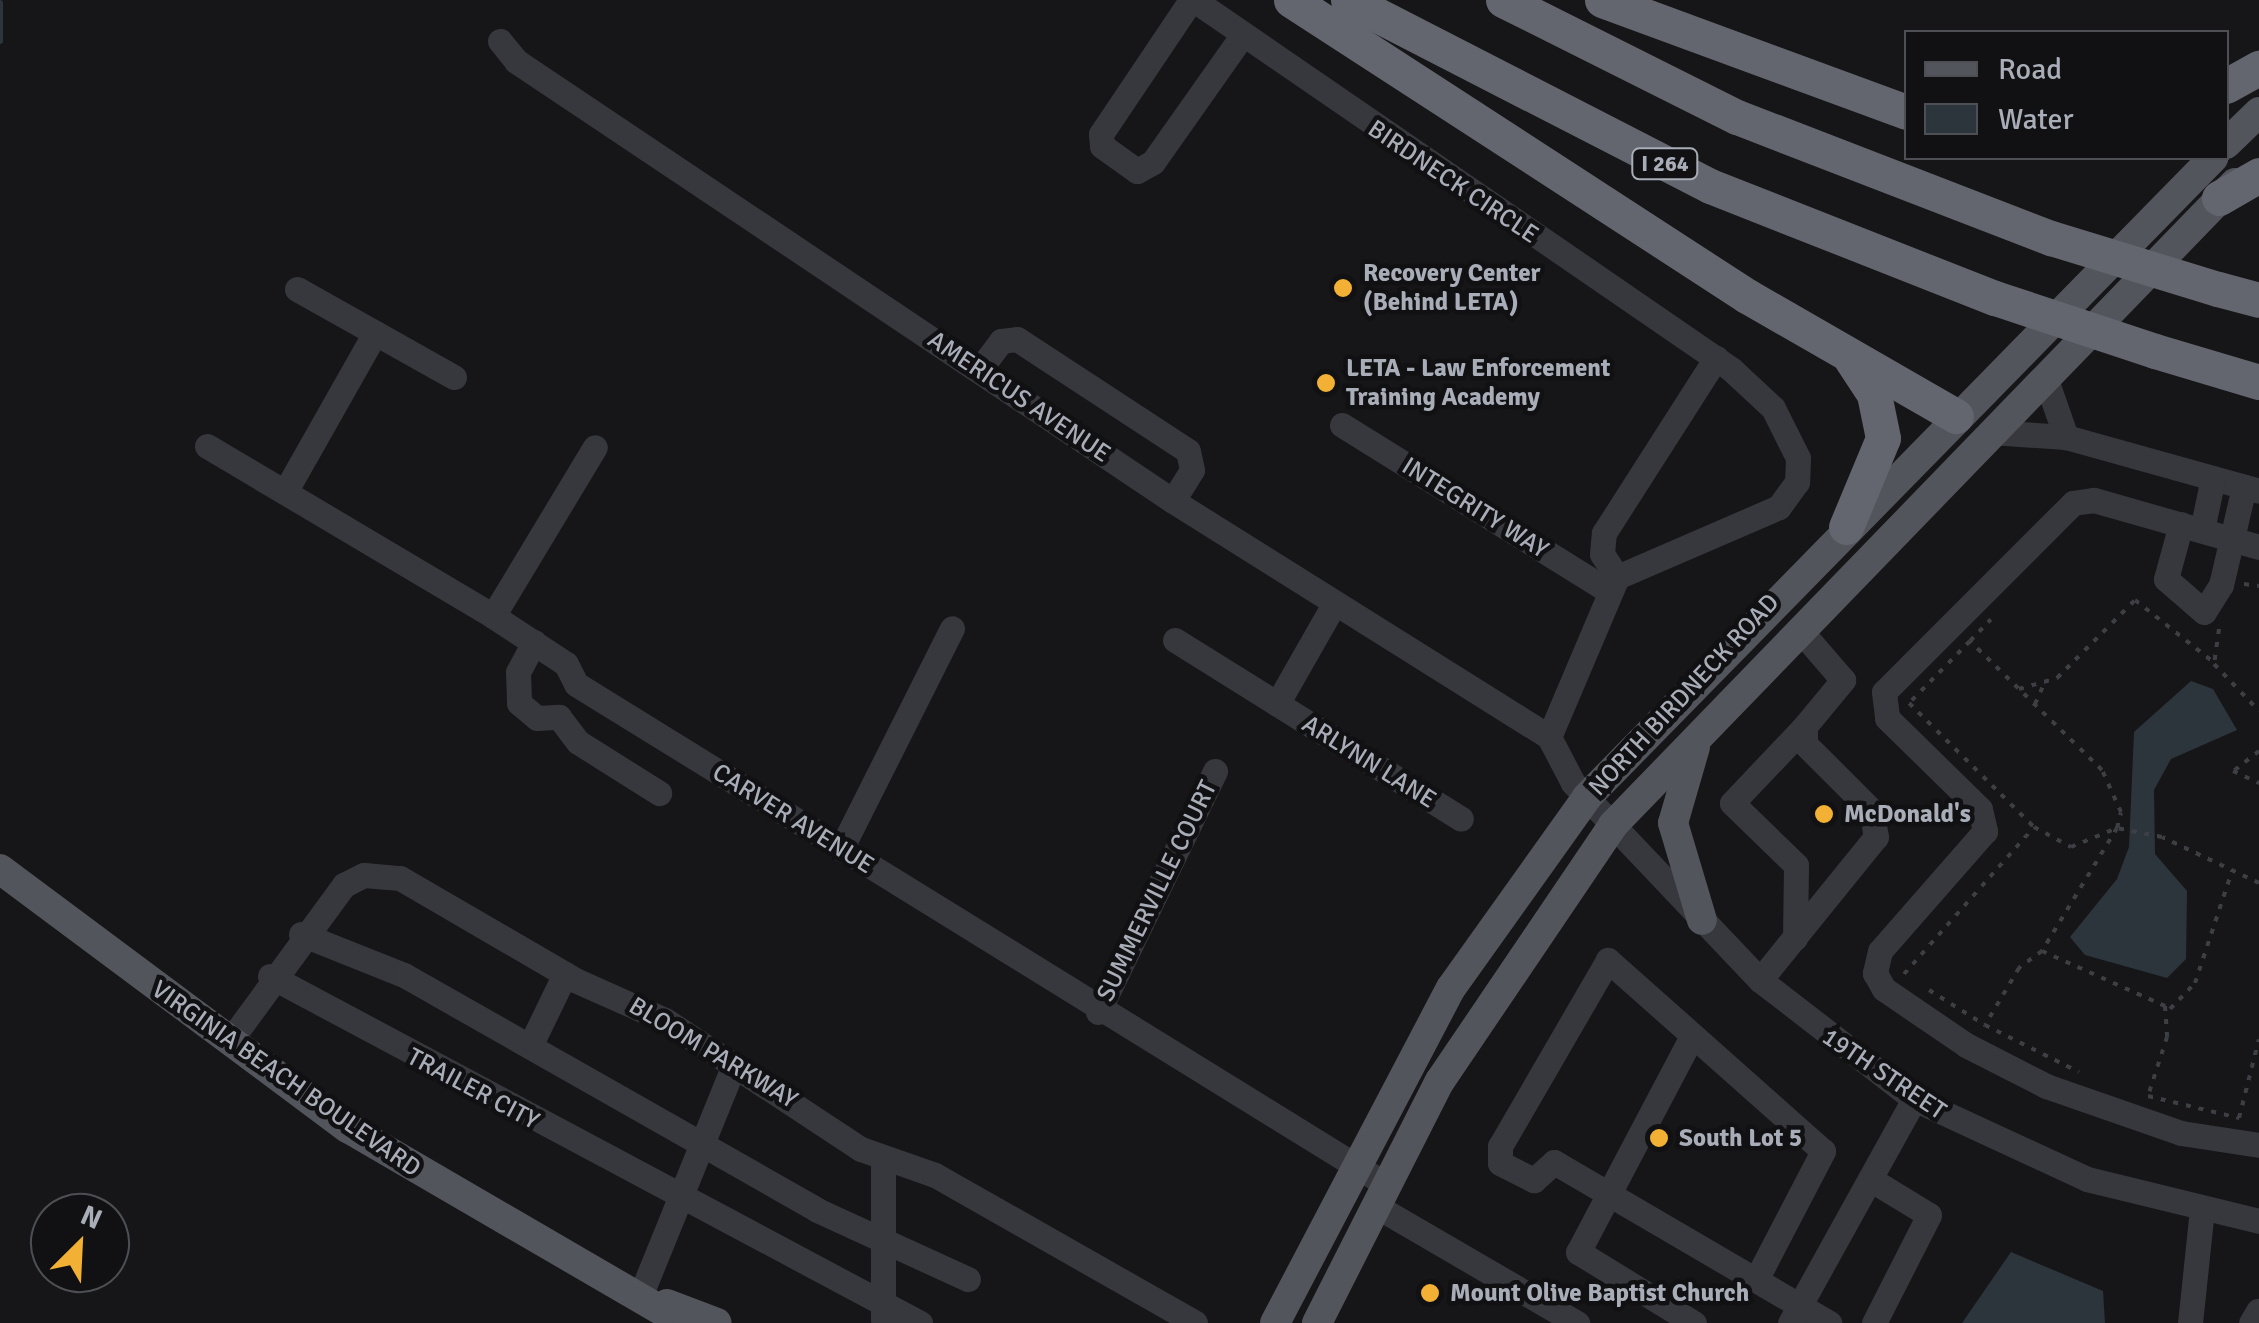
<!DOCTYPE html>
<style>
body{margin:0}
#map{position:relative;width:2259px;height:1323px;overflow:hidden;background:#161618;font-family:Signika,sans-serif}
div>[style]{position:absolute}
.water>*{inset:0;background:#2c353c}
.stream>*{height:6px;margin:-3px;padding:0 3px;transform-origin:3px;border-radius:3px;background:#2c353c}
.path>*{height:4px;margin-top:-2px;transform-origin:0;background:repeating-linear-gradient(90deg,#3d3f44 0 5px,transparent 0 13px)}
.minor>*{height:25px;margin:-12.5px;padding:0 12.5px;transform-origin:12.5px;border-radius:12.5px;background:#37383d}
.major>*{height:30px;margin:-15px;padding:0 15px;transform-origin:15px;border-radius:15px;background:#53555c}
.highway>*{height:35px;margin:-17.5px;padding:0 17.5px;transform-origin:17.5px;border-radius:17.5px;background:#63666e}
.highway-bridge>*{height:35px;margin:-17.5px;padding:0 17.5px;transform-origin:17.5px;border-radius:17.5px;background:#63666e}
.dots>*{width:28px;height:28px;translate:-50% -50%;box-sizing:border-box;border:5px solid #111113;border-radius:50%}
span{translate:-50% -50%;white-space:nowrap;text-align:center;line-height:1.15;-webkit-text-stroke:9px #111113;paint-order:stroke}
.shield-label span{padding:2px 8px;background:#111113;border:2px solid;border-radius:8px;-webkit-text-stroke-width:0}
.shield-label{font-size:22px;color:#a8adb8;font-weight:700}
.street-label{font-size:25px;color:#a8adb8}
.poi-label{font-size:25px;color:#a8adb8;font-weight:700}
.left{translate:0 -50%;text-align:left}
.legend{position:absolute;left:1904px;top:30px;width:325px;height:130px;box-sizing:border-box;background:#111113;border:2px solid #4d4f55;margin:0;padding:12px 18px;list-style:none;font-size:30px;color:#a8adb8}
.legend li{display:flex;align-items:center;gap:20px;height:50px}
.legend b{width:50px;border:2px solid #4d4f55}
.north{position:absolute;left:30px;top:1193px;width:100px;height:100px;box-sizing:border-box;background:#111113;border:2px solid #4d4f55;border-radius:50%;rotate:24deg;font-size:28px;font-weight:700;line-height:40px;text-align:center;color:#a8adb8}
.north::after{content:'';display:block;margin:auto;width:35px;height:45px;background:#f2b134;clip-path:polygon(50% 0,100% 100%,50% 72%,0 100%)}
</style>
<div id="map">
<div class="water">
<div style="clip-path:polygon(2191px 681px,2213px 689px,2237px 730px,2171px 759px,2154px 790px,2155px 854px,2187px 891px,2186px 959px,2167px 978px,2085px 955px,2070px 937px,2117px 879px,2129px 847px,2134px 732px)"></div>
<div style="clip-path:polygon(2011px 1252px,2103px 1291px,2105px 1323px,1962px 1323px)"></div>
</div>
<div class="stream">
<div style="left:0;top:3px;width:38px;rotate:90deg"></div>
</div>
<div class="path">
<div style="left:2244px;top:584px;width:15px;rotate:8deg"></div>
<div style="left:2219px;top:629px;width:35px;rotate:98deg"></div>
<div style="left:2214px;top:664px;width:65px;rotate:46.2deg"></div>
<div style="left:1970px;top:641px;width:30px;rotate:-46deg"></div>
<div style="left:2019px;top:689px;width:40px;rotate:-16deg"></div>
<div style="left:2057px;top:678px;width:110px;rotate:-45deg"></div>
<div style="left:2135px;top:600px;width:98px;rotate:38.4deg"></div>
<div style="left:2035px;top:704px;width:20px;rotate:-66deg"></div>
<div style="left:2259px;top:751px;width:33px;rotate:142deg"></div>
<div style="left:2233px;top:771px;width:29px;rotate:25deg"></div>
<div style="left:2259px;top:883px;width:107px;rotate:-154.6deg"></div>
<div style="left:2162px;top:837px;width:46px;rotate:-168.7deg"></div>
<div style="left:2117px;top:828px;width:144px;rotate:121.4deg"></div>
<div style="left:2042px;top:951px;width:135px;rotate:24.1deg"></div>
<div style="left:2165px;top:1006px;width:31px;rotate:86deg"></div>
<div style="left:2167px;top:1037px;width:62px;rotate:107.9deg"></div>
<div style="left:2148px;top:1096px;width:94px;rotate:13.6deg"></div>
<div style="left:2239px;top:1118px;width:81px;rotate:-75.8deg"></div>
<div style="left:2042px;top:951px;width:29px;rotate:144deg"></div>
<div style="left:2019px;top:968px;width:66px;rotate:120.8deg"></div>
<div style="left:1985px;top:1025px;width:105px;rotate:26.6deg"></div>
<div style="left:1904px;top:974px;width:196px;rotate:-48.5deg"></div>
<div style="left:2034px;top:827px;width:42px;rotate:28.4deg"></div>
<div style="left:2071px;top:847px;width:50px;rotate:-22.4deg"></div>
<div style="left:2117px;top:828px;width:16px;rotate:-76deg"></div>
<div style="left:2121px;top:812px;width:46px;rotate:-114.3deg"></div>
<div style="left:2102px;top:770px;width:185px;rotate:-135.7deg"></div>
<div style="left:1970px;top:641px;width:87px;rotate:134.5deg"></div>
<div style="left:1909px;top:703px;width:176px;rotate:44.8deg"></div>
<div style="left:1929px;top:990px;width:66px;rotate:32deg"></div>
<div style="left:2170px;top:1009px;width:36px;rotate:-46deg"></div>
<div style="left:2195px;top:983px;width:118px;rotate:-71.7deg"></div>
</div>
<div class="minor">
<div style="left:1191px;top:0;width:161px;rotate:123.9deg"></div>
<div style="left:1101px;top:134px;width:12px;rotate:85deg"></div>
<div style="left:1102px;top:146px;width:43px;rotate:35.5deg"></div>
<div style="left:1137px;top:171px;width:18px;rotate:-29deg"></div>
<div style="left:1153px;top:162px;width:154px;rotate:-54.8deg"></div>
<div style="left:1194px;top:0;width:652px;rotate:34.49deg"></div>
<div style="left:1731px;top:369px;width:57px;rotate:42.9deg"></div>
<div style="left:1773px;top:408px;width:56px;rotate:63.4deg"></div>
<div style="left:1798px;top:458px;width:24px;rotate:92deg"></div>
<div style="left:1797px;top:482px;width:31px;rotate:126deg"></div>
<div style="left:1779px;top:507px;width:176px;rotate:156.6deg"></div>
<div style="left:1617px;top:577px;width:174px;rotate:113deg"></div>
<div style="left:500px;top:41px;width:26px;rotate:51deg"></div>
<div style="left:516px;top:61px;width:791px;rotate:33.81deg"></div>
<div style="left:1173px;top:501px;width:444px;rotate:32.1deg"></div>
<div style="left:1549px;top:737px;width:52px;rotate:62.4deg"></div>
<div style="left:1573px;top:783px;width:272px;rotate:46.5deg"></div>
<div style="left:1760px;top:980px;width:195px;rotate:37.7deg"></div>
<div style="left:1914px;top:1099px;width:191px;rotate:24.8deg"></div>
<div style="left:2087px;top:1179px;width:177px;rotate:13.7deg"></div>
<div style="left:297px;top:289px;width:180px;rotate:29.3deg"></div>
<div style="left:980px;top:369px;width:35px;rotate:-53deg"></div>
<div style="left:1001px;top:341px;width:16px;rotate:-7deg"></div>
<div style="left:1017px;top:339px;width:204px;rotate:33.2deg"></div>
<div style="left:1188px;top:451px;width:19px;rotate:78deg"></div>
<div style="left:1192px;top:470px;width:36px;rotate:122deg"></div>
<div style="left:2045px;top:377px;width:64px;rotate:70.7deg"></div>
<div style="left:1342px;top:425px;width:312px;rotate:31.9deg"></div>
<div style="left:1990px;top:432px;width:76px;rotate:3.8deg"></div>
<div style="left:2066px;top:437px;width:200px;rotate:15.6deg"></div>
<div style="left:207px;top:446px;width:333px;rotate:30.7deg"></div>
<div style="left:493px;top:616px;width:87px;rotate:33.3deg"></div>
<div style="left:566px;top:664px;width:22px;rotate:63deg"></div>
<div style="left:576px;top:684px;width:953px;rotate:31.71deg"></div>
<div style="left:285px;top:492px;width:183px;rotate:-60.5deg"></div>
<div style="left:2181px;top:524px;width:57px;rotate:105.3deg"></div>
<div style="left:2166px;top:579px;width:50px;rotate:41deg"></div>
<div style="left:2204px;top:612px;width:32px;rotate:-58deg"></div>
<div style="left:2221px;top:585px;width:101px;rotate:-76.8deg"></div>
<div style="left:2202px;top:530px;width:53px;rotate:-78.1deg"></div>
<div style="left:2259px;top:547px;width:172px;rotate:-164.1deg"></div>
<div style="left:2094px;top:500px;width:21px;rotate:172deg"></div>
<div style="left:2073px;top:503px;width:267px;rotate:135deg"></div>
<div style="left:1884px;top:692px;width:26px;rotate:83deg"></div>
<div style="left:1887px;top:718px;width:130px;rotate:44.4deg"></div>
<div style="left:1980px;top:809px;width:23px;rotate:77deg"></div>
<div style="left:1985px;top:831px;width:159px;rotate:131.2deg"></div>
<div style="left:1880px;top:951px;width:23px;rotate:103deg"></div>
<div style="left:1875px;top:973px;width:18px;rotate:61deg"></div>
<div style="left:1884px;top:989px;width:99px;rotate:34.3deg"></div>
<div style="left:1966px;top:1045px;width:90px;rotate:27.1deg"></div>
<div style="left:2046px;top:1086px;width:143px;rotate:19.2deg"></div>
<div style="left:2181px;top:1133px;width:79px;rotate:8.7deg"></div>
<div style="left:1617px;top:577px;width:27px;rotate:-123deg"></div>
<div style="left:1602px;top:554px;width:21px;rotate:-85deg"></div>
<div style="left:1604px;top:533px;width:208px;rotate:-57.4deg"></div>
<div style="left:493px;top:616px;width:197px;rotate:-58.9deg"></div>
<div style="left:1175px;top:640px;width:337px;rotate:32deg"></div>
<div style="left:534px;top:642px;width:34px;rotate:118deg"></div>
<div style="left:518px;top:672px;width:31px;rotate:88deg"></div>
<div style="left:519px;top:703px;width:23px;rotate:40deg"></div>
<div style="left:537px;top:718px;width:22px;rotate:-3deg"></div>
<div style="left:1277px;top:704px;width:115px;rotate:-60.3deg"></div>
<div style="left:559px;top:717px;width:31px;rotate:53deg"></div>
<div style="left:578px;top:742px;width:96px;rotate:32.2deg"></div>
<div style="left:841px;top:849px;width:247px;rotate:-63.3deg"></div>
<div style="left:301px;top:934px;width:111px;rotate:21.7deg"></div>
<div style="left:404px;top:975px;width:475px;rotate:29.6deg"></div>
<div style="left:817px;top:1210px;width:166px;rotate:24.6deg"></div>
<div style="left:1795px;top:938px;width:73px;rotate:-89.2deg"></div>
<div style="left:1796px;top:865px;width:89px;rotate:-135.9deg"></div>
<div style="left:1732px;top:803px;width:106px;rotate:-46.5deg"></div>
<div style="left:270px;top:976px;width:737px;rotate:28.1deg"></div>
<div style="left:1760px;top:980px;width:184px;rotate:-51deg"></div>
<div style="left:1876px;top:837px;width:27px;rotate:-100deg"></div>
<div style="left:1871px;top:810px;width:93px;rotate:-135deg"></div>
<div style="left:1805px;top:744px;width:18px;rotate:-90deg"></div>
<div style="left:1805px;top:726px;width:60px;rotate:-50.4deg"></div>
<div style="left:1843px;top:680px;width:67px;rotate:-130.8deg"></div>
<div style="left:1098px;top:1012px;width:268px;rotate:-64.1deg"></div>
<div style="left:1691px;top:1038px;width:242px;rotate:117.8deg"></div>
<div style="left:1578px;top:1252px;width:136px;rotate:31.5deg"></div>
<div style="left:229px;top:1042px;width:195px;rotate:-53.8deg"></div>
<div style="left:344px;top:885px;width:22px;rotate:-27deg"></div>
<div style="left:364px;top:875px;width:36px;rotate:5deg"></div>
<div style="left:400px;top:878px;width:203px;rotate:30.2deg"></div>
<div style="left:575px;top:980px;width:98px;rotate:24deg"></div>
<div style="left:665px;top:1020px;width:235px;rotate:33.4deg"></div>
<div style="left:861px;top:1149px;width:78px;rotate:19.4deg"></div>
<div style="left:935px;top:1175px;width:299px;rotate:29.6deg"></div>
<div style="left:530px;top:1046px;width:80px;rotate:-64.1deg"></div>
<div style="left:883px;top:1159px;width:160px;rotate:90deg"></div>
<div style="left:1870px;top:1179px;width:69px;rotate:31.4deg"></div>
<div style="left:1929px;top:1215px;width:121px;rotate:117deg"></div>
<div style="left:1376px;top:1206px;width:233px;rotate:30.2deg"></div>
<div style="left:1758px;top:1276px;width:141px;rotate:-62.5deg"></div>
<div style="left:1823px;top:1151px;width:288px;rotate:-138.4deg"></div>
<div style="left:1608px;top:960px;width:215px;rotate:120.1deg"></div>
<div style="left:1500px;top:1146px;width:17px;rotate:90deg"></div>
<div style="left:1500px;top:1163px;width:38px;rotate:27deg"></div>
<div style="left:1534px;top:1180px;width:27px;rotate:-42deg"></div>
<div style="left:1554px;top:1162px;width:319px;rotate:30.3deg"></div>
<div style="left:641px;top:1294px;width:245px;rotate:-67.9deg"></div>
<div style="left:1790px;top:1323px;width:256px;rotate:-61deg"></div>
<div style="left:2190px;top:1323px;width:115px;rotate:-84deg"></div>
<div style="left:2251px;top:1323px;width:14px;rotate:-60deg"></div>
</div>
<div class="major">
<div style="left:2226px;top:144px;width:46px;rotate:-44.1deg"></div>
<div style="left:1695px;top:747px;width:79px;rotate:106.1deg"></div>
<div style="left:1673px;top:823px;width:101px;rotate:73.4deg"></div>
<div style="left:0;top:869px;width:434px;rotate:36.7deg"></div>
<div style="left:348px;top:1128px;width:388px;rotate:30.2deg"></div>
<div style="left:667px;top:1304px;width:53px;rotate:20.8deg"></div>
<div style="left:1275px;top:1323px;width:378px;rotate:-62.3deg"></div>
<div style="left:1451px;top:988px;width:234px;rotate:-54.5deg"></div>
<div style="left:1587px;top:797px;width:895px;rotate:-45.59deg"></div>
<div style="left:1317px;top:1323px;width:271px;rotate:-63.1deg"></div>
<div style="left:1440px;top:1081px;width:309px;rotate:-55.9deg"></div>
<div style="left:1613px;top:825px;width:894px;rotate:-45.91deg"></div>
</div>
<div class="highway">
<div style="left:1291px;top:0;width:544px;rotate:32.99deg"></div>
<div style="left:1747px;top:296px;width:241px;rotate:29.9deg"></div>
<div style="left:1348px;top:0;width:407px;rotate:27.2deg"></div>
<div style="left:1710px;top:186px;width:306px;rotate:21.5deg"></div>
<div style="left:1503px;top:0;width:262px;rotate:26.6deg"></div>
<div style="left:1737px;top:117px;width:337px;rotate:21.1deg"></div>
<div style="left:1602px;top:0;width:324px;rotate:20.2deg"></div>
<div style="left:2226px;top:86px;width:38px;rotate:-29deg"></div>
<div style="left:2219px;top:198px;width:46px;rotate:-29.9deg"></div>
<div style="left:2218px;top:289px;width:42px;rotate:15deg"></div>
<div style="left:2155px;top:351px;width:109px;rotate:16.6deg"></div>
<div style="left:1846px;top:527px;width:96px;rotate:-67.4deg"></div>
<div style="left:1883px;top:438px;width:45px;rotate:-101.6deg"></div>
<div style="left:1874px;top:394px;width:42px;rotate:-123.3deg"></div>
</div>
<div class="highway-bridge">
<div style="left:2051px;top:238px;width:175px;rotate:17deg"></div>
<div style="left:1995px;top:298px;width:169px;rotate:18.3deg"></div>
</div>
<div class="dots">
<div style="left:1343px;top:288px;background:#f2b134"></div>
<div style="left:1326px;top:383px;background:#f2b134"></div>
<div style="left:1824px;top:814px;background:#f2b134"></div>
<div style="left:1659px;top:1138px;background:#f2b134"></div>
<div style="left:1430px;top:1293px;background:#f2b134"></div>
</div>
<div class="shield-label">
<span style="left:1665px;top:164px">I 264</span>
</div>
<div class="street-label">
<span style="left:1453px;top:182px;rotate:34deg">BIRDNECK CIRCLE</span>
<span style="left:1019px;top:397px;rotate:34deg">AMERICUS AVENUE</span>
<span style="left:1475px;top:508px;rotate:32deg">INTEGRITY WAY</span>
<span style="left:1684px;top:695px;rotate:-47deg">NORTH BIRDNECK ROAD</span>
<span style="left:1369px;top:762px;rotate:32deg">ARLYNN LANE</span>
<span style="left:793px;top:819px;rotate:32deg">CARVER AVENUE</span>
<span style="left:1157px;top:891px;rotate:-64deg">SUMMERVILLE COURT</span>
<span style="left:713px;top:1053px;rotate:31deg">BLOOM PARKWAY</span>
<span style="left:1884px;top:1074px;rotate:34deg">19TH STREET</span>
<span style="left:286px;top:1079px;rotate:35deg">VIRGINIA BEACH BOULEVARD</span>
<span style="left:473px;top:1089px;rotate:28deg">TRAILER CITY</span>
</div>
<div class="poi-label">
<span class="left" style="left:1363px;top:288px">Recovery Center<br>(Behind LETA)</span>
<span class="left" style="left:1346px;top:383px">LETA - Law Enforcement<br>Training Academy</span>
<span class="left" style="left:1844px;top:814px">McDonald's</span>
<span class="left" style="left:1679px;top:1138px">South Lot 5</span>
<span class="left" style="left:1450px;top:1293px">Mount Olive Baptist Church</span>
</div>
<ul class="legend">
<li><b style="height:12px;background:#53555c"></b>Road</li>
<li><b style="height:28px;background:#2c353c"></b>Water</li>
</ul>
<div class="north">N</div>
</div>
